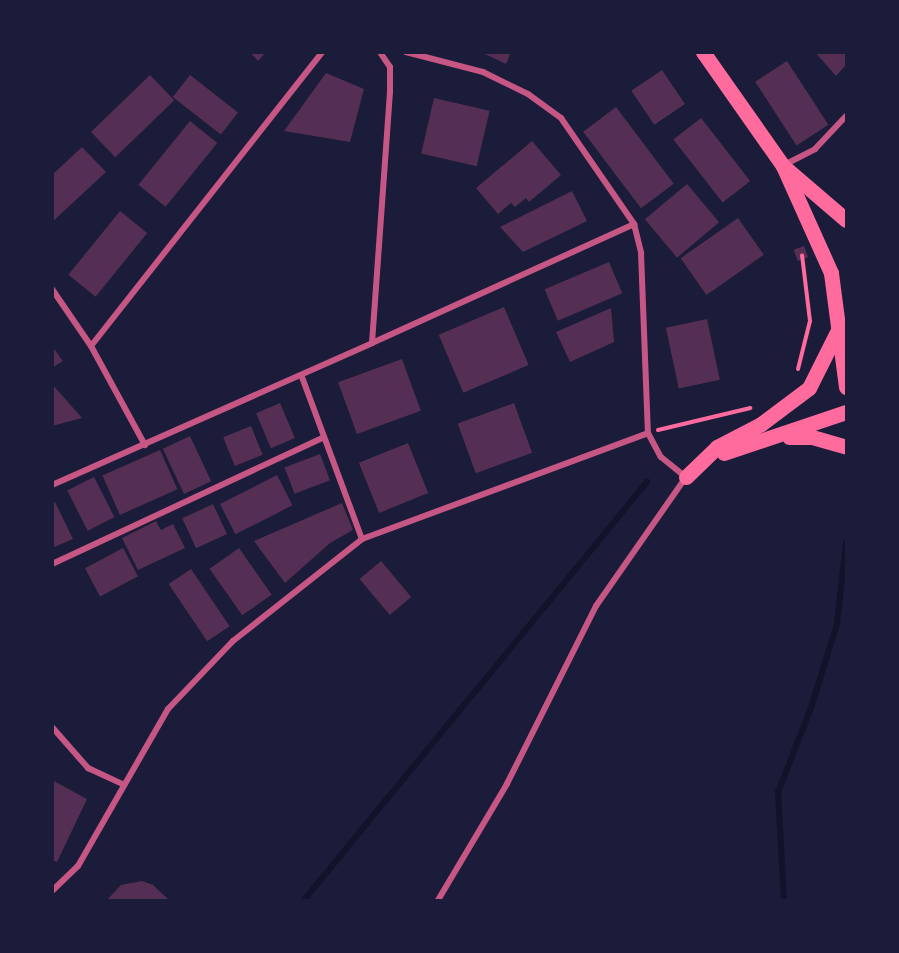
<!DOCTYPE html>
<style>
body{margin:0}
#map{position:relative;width:899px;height:953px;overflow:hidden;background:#1b1b3a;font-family:"Noto Serif",serif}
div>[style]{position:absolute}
.stream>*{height:6px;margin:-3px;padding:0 3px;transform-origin:3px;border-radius:3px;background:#12122b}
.building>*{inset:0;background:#542f53;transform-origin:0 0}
.path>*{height:4px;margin:-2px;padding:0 2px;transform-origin:2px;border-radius:2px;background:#ff6b9d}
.minor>*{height:6px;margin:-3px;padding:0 3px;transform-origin:3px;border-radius:3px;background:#c65784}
.primary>*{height:15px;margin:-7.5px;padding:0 7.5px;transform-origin:7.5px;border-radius:7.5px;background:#ff6b9d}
span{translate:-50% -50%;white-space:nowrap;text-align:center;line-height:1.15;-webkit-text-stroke:6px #1b1b3a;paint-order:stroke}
.frame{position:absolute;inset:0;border:54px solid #1b1b3a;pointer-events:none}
</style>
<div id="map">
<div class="stream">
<div style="left:304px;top:900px;width:541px;rotate:-50.63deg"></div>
<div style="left:784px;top:900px;width:108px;rotate:-93.2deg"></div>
<div style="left:778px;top:792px;width:90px;rotate:-68.6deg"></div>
<div style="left:811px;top:708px;width:88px;rotate:-72.8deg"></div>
<div style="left:837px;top:624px;width:81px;rotate:-83.7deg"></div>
</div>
<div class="building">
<div style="clip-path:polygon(250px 52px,266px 52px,258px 61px)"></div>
<div style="clip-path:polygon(481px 52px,511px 52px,506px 64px)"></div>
<div style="clip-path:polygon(815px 52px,846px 52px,846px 65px,836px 76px)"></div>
<div style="left:787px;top:61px;width:76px;height:38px;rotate:57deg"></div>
<div style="left:662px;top:70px;width:41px;height:37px;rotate:56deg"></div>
<div style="clip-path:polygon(326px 73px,364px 89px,350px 142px,284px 131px)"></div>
<div style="left:150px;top:75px;width:35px;height:82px;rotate:46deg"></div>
<div style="left:190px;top:75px;width:61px;height:28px;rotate:38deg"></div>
<div style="left:434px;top:98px;width:57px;height:57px;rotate:13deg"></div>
<div style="left:616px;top:107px;width:96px;height:41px;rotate:53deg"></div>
<div style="left:701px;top:118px;width:80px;height:35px;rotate:52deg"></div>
<div style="left:190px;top:121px;width:35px;height:82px;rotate:39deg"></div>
<div style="clip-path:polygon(532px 141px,561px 175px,529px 202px,526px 198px,515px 207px,511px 203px,498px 214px,476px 188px)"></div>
<div style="clip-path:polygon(82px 147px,106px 172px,52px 222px,52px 175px)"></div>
<div style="left:687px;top:184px;width:50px;height:55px;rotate:50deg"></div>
<div style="clip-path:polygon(572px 191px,587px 221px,523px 252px,500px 227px)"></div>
<div style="left:120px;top:211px;width:35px;height:82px;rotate:39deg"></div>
<div style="left:738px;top:218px;width:45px;height:70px;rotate:55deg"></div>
<div style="left:804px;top:246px;width:12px;height:11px;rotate:70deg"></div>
<div style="left:609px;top:262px;width:34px;height:70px;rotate:67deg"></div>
<div style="left:504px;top:307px;width:63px;height:71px;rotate:67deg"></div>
<div style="clip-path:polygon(611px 308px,614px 342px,570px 362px,556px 332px)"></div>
<div style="left:707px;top:319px;width:62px;height:42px;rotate:78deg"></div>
<div style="clip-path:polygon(52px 346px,63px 361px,52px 368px)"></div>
<div style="left:402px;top:359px;width:55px;height:68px;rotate:70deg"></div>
<div style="clip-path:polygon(52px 384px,82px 418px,52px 426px)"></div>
<div style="left:280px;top:403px;width:38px;height:26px;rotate:67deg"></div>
<div style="left:514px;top:403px;width:53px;height:60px;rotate:70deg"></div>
<div style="left:251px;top:426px;width:31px;height:30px;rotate:68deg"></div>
<div style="left:190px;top:436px;width:50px;height:30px;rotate:65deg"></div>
<div style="left:408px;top:443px;width:54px;height:53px;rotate:68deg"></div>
<div style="left:160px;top:450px;width:43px;height:63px;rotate:66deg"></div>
<div style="left:320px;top:454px;width:28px;height:38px;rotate:69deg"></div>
<div style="left:277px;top:475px;width:34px;height:64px;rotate:63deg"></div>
<div style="left:94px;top:477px;width:45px;height:30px;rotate:63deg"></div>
<div style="clip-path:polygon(55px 502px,73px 539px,52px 548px,52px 503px)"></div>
<div style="clip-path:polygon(342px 503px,353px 530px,330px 543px,285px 583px,254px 541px)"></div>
<div style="left:213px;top:504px;width:33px;height:34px;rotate:65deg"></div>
<div style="clip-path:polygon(156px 521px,161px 530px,173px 524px,185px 548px,138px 570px,122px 538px)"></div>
<div style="left:123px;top:548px;width:32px;height:43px;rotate:62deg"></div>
<div style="left:239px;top:548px;width:57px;height:36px;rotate:55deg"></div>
<div style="left:381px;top:561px;width:47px;height:28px;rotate:50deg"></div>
<div style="left:191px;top:569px;width:69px;height:27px;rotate:56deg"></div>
<div style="clip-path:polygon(52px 780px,87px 799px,57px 862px,52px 860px)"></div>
<div style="clip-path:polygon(142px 881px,153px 885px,169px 900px,107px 900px,121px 885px)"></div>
</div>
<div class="path">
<div style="left:798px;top:369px;width:49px;rotate:-76deg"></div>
<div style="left:810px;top:321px;width:66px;rotate:-96.9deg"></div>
<div style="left:658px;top:430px;width:95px;rotate:-13.4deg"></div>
</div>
<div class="minor">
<div style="left:406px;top:52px;width:80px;rotate:14.6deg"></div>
<div style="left:483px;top:72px;width:50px;rotate:26.1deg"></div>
<div style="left:528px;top:94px;width:41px;rotate:36deg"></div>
<div style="left:561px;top:118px;width:129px;rotate:55.4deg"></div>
<div style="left:634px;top:224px;width:30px;rotate:76deg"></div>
<div style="left:641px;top:253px;width:180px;rotate:87.8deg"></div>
<div style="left:648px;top:433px;width:27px;rotate:62deg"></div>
<div style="left:661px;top:457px;width:32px;rotate:39deg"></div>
<div style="left:686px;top:477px;width:157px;rotate:124.9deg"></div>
<div style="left:596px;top:606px;width:199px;rotate:116.6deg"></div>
<div style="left:507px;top:784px;width:135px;rotate:120.7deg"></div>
<div style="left:784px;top:165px;width:35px;rotate:-27deg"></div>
<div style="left:815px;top:149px;width:45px;rotate:-46.8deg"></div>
<div style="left:52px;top:289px;width:69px;rotate:55.6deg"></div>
<div style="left:91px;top:346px;width:113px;rotate:61.4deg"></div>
<div style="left:372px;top:343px;width:288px;rotate:-24.4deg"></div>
<div style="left:91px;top:346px;width:374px;rotate:-51.8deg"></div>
<div style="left:302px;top:377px;width:173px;rotate:69.7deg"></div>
<div style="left:52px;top:485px;width:350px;rotate:-23.9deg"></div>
<div style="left:372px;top:343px;width:252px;rotate:-85.9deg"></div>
<div style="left:390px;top:92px;width:25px;rotate:-90deg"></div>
<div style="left:390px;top:67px;width:18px;rotate:-124deg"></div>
<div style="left:52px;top:564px;width:300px;rotate:-25deg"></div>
<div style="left:52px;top:727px;width:55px;rotate:48.7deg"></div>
<div style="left:88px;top:768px;width:40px;rotate:25deg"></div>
<div style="left:52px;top:891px;width:36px;rotate:-44deg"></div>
<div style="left:78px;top:866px;width:181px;rotate:-60.2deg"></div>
<div style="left:168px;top:709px;width:94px;rotate:-46.3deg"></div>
<div style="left:233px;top:641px;width:164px;rotate:-38.3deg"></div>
<div style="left:362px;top:539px;width:305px;rotate:-20.3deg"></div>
</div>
<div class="primary">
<div style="left:703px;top:52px;width:139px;rotate:54.9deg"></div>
<div style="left:783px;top:166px;width:117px;rotate:65.8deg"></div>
<div style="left:831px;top:273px;width:115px;rotate:82.5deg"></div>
<div style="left:783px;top:166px;width:83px;rotate:40.6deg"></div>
<div style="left:789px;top:437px;width:23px"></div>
<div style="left:812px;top:437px;width:35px;rotate:16deg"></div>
<div style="left:724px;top:453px;width:129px;rotate:-18.6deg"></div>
<div style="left:686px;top:477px;width:43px;rotate:-44.1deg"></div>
<div style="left:717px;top:447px;width:50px;rotate:-27.6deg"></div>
<div style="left:761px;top:424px;width:60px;rotate:-36.9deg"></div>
<div style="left:809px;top:388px;width:63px;rotate:-63.4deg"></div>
</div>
<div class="frame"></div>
</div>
